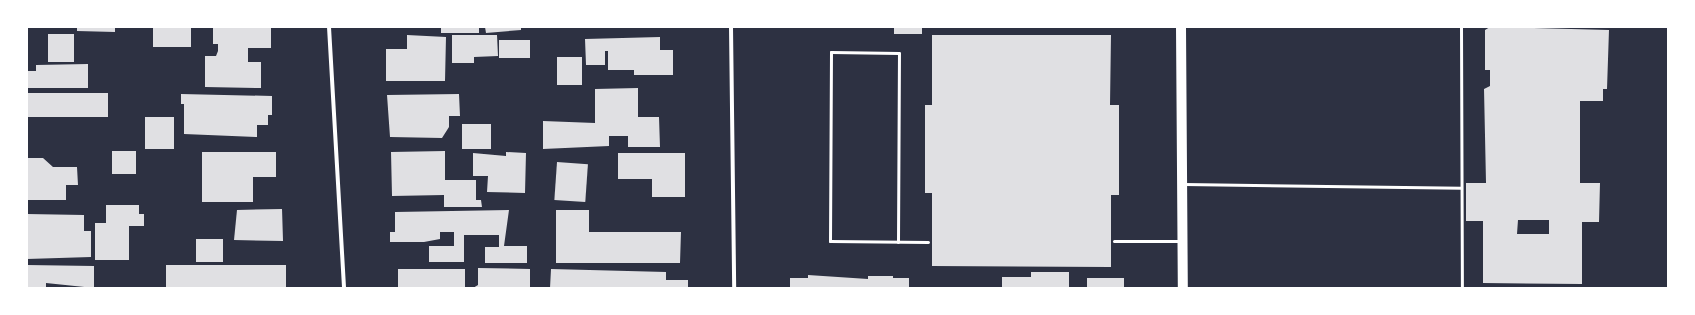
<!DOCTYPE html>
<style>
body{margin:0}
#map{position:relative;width:1695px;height:315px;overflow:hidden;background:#2d3142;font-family:Georgia,serif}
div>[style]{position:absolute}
.building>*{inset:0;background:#e0e0e3;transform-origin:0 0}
.service>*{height:3px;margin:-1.5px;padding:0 1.5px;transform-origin:1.5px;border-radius:1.5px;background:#fff}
.minor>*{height:4px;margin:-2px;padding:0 2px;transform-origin:2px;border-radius:2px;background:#fff}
.primary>*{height:10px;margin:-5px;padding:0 5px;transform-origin:5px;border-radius:5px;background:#fff}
span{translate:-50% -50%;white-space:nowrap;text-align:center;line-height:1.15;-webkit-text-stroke:3.5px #fff;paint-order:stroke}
.frame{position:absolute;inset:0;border:28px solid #fff;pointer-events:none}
</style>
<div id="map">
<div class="building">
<div style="clip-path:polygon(77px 27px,115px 27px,115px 32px,77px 31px)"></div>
<div style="left:153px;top:27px;width:38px;height:20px"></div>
<div style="clip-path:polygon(213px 27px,271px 27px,271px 48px,248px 48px,248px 62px,261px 62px,261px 88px,205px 87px,205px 56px,216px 56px,218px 51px,218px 44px,213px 44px)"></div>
<div style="left:441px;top:27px;width:38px;height:6px"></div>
<div style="clip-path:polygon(485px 27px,521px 27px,521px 30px,486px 33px)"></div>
<div style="left:894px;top:27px;width:28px;height:7px"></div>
<div style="clip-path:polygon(evenodd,1490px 27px,1609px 30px,1607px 89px,1603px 89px,1603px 101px,1580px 101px,1580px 183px,1600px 183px,1599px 222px,1582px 222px,1582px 284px,1483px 283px,1483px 221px,1466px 221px,1466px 183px,1486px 183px,1484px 89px,1490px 86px,1490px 70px,1485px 70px,1485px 30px,1490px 27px,1518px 220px,1549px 220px,1549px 234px,1517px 234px,1518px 220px)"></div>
<div style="left:48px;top:34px;width:26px;height:28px"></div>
<div style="clip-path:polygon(407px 35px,446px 37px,445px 81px,386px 81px,386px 49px,407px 49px)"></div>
<div style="clip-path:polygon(452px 35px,497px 35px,498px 56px,474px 57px,474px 63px,452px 63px)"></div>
<div style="clip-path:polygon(932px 35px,1111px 35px,1110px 105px,1119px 105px,1119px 195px,1111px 195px,1111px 267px,932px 266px,932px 193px,925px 193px,925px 105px,932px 105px)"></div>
<div style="clip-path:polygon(660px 37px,660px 50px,673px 50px,673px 75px,634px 75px,634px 70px,608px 70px,608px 51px,605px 51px,605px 65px,586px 65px,585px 39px)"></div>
<div style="left:499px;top:40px;width:31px;height:18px"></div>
<div style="left:557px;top:57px;width:25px;height:28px"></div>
<div style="clip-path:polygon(88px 64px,88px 88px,27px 88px,27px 71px,36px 71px,36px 65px)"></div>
<div style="clip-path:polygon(638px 88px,638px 117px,659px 117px,660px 147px,628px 147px,628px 136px,609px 136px,609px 146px,543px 149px,543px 121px,595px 123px,595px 89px)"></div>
<div style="left:27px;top:93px;width:81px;height:24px"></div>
<div style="clip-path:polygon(181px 94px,272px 96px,272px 115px,268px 115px,268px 125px,257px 125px,257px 137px,184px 134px,184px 104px,181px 104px)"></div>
<div style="clip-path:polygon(459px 94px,460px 116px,449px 116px,449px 127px,442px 138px,390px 137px,387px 95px)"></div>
<div style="left:145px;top:117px;width:29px;height:32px"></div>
<div style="left:462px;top:124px;width:29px;height:25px"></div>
<div style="left:112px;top:151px;width:24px;height:23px"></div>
<div style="clip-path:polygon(445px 151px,445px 180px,476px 180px,476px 200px,481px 200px,482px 207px,444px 207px,444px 195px,392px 196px,391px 152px)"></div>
<div style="clip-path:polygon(202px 152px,276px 152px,276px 177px,253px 177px,253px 202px,202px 202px)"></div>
<div style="clip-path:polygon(506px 152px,526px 153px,525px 193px,487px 192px,488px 176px,473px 176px,473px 153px,506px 156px)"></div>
<div style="clip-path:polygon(618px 153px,685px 153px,685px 197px,652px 197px,652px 179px,618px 179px)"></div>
<div style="clip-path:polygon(27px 158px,43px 158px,53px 167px,77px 167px,78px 185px,66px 185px,66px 200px,27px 200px)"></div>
<div style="left:557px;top:162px;width:31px;height:38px;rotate:4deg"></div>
<div style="clip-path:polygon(106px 205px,139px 205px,139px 214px,144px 214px,144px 226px,129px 226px,129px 260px,95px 260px,95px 223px,106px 223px)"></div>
<div style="clip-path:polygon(282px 209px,283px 241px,234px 240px,237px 210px)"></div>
<div style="clip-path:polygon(509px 210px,504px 246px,527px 246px,527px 263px,485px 263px,485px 247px,499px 247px,499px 235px,464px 235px,464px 262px,429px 262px,429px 246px,454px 246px,454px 232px,440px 232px,440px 239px,424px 242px,390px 242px,390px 232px,395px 232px,395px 212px)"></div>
<div style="clip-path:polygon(556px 210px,589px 210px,589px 232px,681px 232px,680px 263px,556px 263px)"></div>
<div style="clip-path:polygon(27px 214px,84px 215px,84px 231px,91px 231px,91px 257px,27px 259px)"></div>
<div style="left:196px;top:239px;width:27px;height:23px"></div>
<div style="clip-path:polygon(27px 265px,94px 266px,94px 288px,46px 283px,46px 288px,27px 288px)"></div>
<div style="left:166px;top:265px;width:120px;height:23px"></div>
<div style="clip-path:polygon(478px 268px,530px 269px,530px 288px,473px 288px,478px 285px)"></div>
<div style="left:398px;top:269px;width:67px;height:19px"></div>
<div style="clip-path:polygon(551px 269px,666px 272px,666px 280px,688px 280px,688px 288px,550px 288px)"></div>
<div style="clip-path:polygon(1031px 272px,1069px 272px,1069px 288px,1002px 288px,1002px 277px,1031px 277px)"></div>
<div style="clip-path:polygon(808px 275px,868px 279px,868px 276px,893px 276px,893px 278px,909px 278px,909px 288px,790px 288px,790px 278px,808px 278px)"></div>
<div style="left:1087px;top:278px;width:37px;height:10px"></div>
</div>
<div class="service">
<div style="left:1461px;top:27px;width:261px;rotate:89.8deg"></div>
<div style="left:1184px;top:184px;width:277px;rotate:0.8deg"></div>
<div style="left:1114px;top:241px;width:67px"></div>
<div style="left:898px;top:242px;width:189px;rotate:-89.7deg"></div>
<div style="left:899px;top:53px;width:68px;rotate:-179.2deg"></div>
<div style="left:831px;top:52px;width:189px;rotate:90.3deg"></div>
<div style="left:830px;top:241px;width:98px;rotate:0.6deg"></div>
</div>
<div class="minor">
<div style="left:329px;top:27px;width:261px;rotate:86.7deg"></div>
<div style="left:731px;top:27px;width:261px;rotate:89.3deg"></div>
</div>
<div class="primary">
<div style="left:1181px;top:27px;width:261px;rotate:89.6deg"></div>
</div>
<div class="frame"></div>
</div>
